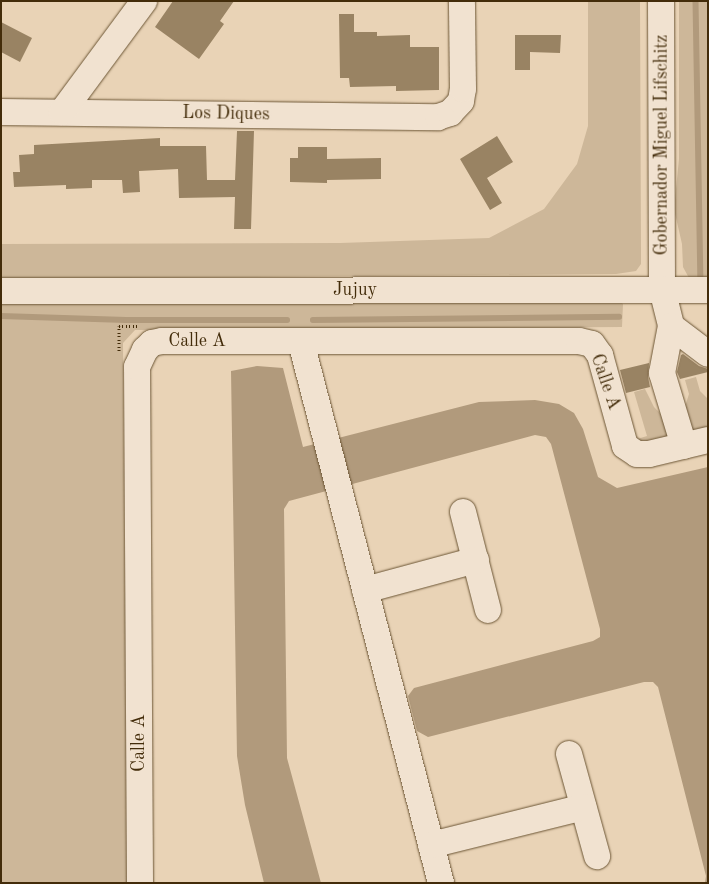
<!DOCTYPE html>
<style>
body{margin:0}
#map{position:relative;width:709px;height:884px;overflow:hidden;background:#e9d3b6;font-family:"Old Standard TT",serif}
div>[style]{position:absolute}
.green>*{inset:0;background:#cdb799}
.water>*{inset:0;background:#b19a7c}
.stream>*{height:5.5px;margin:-2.75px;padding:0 2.75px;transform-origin:2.75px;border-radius:2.75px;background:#b19a7c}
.building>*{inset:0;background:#998363}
.path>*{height:3px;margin-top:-1.5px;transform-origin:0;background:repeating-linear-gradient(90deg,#432c0a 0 1px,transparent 0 3.5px)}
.roads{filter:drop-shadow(0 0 1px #6c5635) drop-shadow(0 0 1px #6c5635)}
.minor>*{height:26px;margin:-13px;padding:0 13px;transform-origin:13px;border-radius:13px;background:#f1e2d0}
span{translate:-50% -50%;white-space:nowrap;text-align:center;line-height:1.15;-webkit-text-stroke:4px #f1e2d0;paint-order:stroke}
.street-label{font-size:18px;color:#432c0a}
.frame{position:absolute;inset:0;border:2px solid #432c0a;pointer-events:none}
</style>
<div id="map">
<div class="green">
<div style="clip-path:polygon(588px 1px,640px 1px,641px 254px,641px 264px,636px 271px,616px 274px,1px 279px,1px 244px,340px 243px,489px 238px,544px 209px,577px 164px,588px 126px)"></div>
<div style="clip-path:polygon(679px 1px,708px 1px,708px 284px,689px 278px,683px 267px,682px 244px,674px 209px,679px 159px)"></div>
<div style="clip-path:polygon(618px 299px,623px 304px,622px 327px,135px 330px,123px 343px,127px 883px,1px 883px,1px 300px)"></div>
<div style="clip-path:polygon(696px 377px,700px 391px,708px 399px,708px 430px,692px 433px,682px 416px,689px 394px,685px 380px)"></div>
<div style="clip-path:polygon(645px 389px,654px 407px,666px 419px,669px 437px,644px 446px,634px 440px,647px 436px,634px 392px)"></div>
</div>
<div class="water">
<div style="clip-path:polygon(257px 366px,283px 368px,303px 447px,479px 402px,535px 400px,559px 404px,574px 413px,583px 429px,598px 477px,617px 488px,708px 467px,708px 883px,705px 883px,706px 876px,658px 687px,653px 682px,644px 682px,428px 737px,417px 731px,408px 696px,414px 688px,593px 641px,600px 637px,600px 629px,551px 444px,546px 437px,535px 435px,289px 501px,284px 509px,287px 758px,321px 883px,264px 883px,245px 805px,237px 756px,231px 371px)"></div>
</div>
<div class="stream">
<div style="left:696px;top:1px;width:278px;rotate:89deg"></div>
<div style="left:1px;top:316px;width:125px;rotate:1.8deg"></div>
<div style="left:126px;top:320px;width:161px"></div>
<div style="left:313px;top:320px;width:306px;rotate:-0.6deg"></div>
</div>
<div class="building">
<div style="clip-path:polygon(173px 1px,234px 1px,220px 21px,224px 24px,199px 59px,155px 27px)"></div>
<div style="clip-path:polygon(339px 14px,354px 14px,354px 32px,377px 32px,377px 36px,410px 35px,410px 47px,439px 47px,439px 90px,396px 91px,396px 86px,350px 87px,349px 78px,340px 78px)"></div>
<div style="clip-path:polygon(1px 22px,32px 38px,20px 62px,1px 52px)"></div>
<div style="clip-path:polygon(515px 35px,561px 35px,560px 53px,530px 52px,530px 70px,515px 70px)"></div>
<div style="clip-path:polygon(237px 131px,254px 131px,251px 229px,234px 229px,235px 197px,179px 198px,178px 169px,139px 171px,140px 192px,123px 193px,122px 180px,92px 180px,92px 188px,66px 189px,66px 185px,14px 187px,13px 172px,20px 172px,19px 155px,34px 154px,34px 145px,160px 138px,160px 146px,206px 146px,207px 180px,235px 180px)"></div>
<div style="clip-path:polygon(497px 136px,513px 162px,487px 178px,502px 203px,490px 210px,460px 159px)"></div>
<div style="clip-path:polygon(298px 147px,327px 147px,327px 159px,381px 158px,381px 179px,327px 180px,327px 183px,290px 182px,290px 158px,298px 158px)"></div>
<div style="clip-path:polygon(683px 354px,699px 366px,708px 369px,708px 372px,680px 379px,677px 372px,681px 355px)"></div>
<div style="clip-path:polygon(649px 363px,648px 377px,650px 387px,626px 393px,620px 370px)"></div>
</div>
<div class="path">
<div style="left:119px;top:351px;width:25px;rotate:-90deg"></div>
<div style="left:119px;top:326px;width:19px"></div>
</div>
<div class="roads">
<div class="minor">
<div style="left:661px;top:1px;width:288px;rotate:89.8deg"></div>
<div style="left:662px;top:289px;width:38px;rotate:76deg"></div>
<div style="left:671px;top:326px;width:48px;rotate:100.8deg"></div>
<div style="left:662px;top:373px;width:76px;rotate:73.2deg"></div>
<div style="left:1px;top:112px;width:437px;rotate:0.7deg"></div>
<div style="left:438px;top:117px;width:13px;rotate:-18deg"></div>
<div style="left:450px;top:113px;width:16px;rotate:-47deg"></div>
<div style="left:461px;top:101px;width:12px;rotate:-81deg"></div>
<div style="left:463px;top:89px;width:88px;rotate:-90.7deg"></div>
<div style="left:62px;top:112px;width:138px;rotate:-53.5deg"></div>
<div style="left:1px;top:291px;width:707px;rotate:-0.08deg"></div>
<div style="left:671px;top:326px;width:46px;rotate:37.1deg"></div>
<div style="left:301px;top:342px;width:559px;rotate:75.49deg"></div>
<div style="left:463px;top:512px;width:101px;rotate:75.7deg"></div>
<div style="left:365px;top:590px;width:115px;rotate:-15.1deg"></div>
<div style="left:569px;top:754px;width:106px;rotate:74.6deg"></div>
<div style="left:431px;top:845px;width:157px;rotate:-14deg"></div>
<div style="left:140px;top:883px;width:516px;rotate:-90.33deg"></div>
<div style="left:137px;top:367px;width:19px;rotate:-65deg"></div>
<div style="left:145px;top:350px;width:10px;rotate:-45deg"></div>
<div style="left:152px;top:343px;width:10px;rotate:-11deg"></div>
<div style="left:162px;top:341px;width:417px"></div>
<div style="left:579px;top:341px;width:13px;rotate:13deg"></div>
<div style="left:592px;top:344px;width:14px;rotate:54deg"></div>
<div style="left:600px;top:355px;width:94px;rotate:74.6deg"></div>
<div style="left:625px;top:446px;width:14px;rotate:34deg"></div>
<div style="left:637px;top:454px;width:12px"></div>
<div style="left:649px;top:454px;width:61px;rotate:-13.3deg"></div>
</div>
</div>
<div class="street-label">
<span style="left:226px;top:114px;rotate:1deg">Los Diques</span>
<span style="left:662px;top:145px;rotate:-90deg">Gobernador Miguel Lifschitz</span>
<span style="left:355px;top:290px">Jujuy</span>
<span style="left:197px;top:341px">Calle A</span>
<span style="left:605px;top:382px;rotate:71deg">Calle A</span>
<span style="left:139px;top:743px;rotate:-90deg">Calle A</span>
</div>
<div class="frame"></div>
</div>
